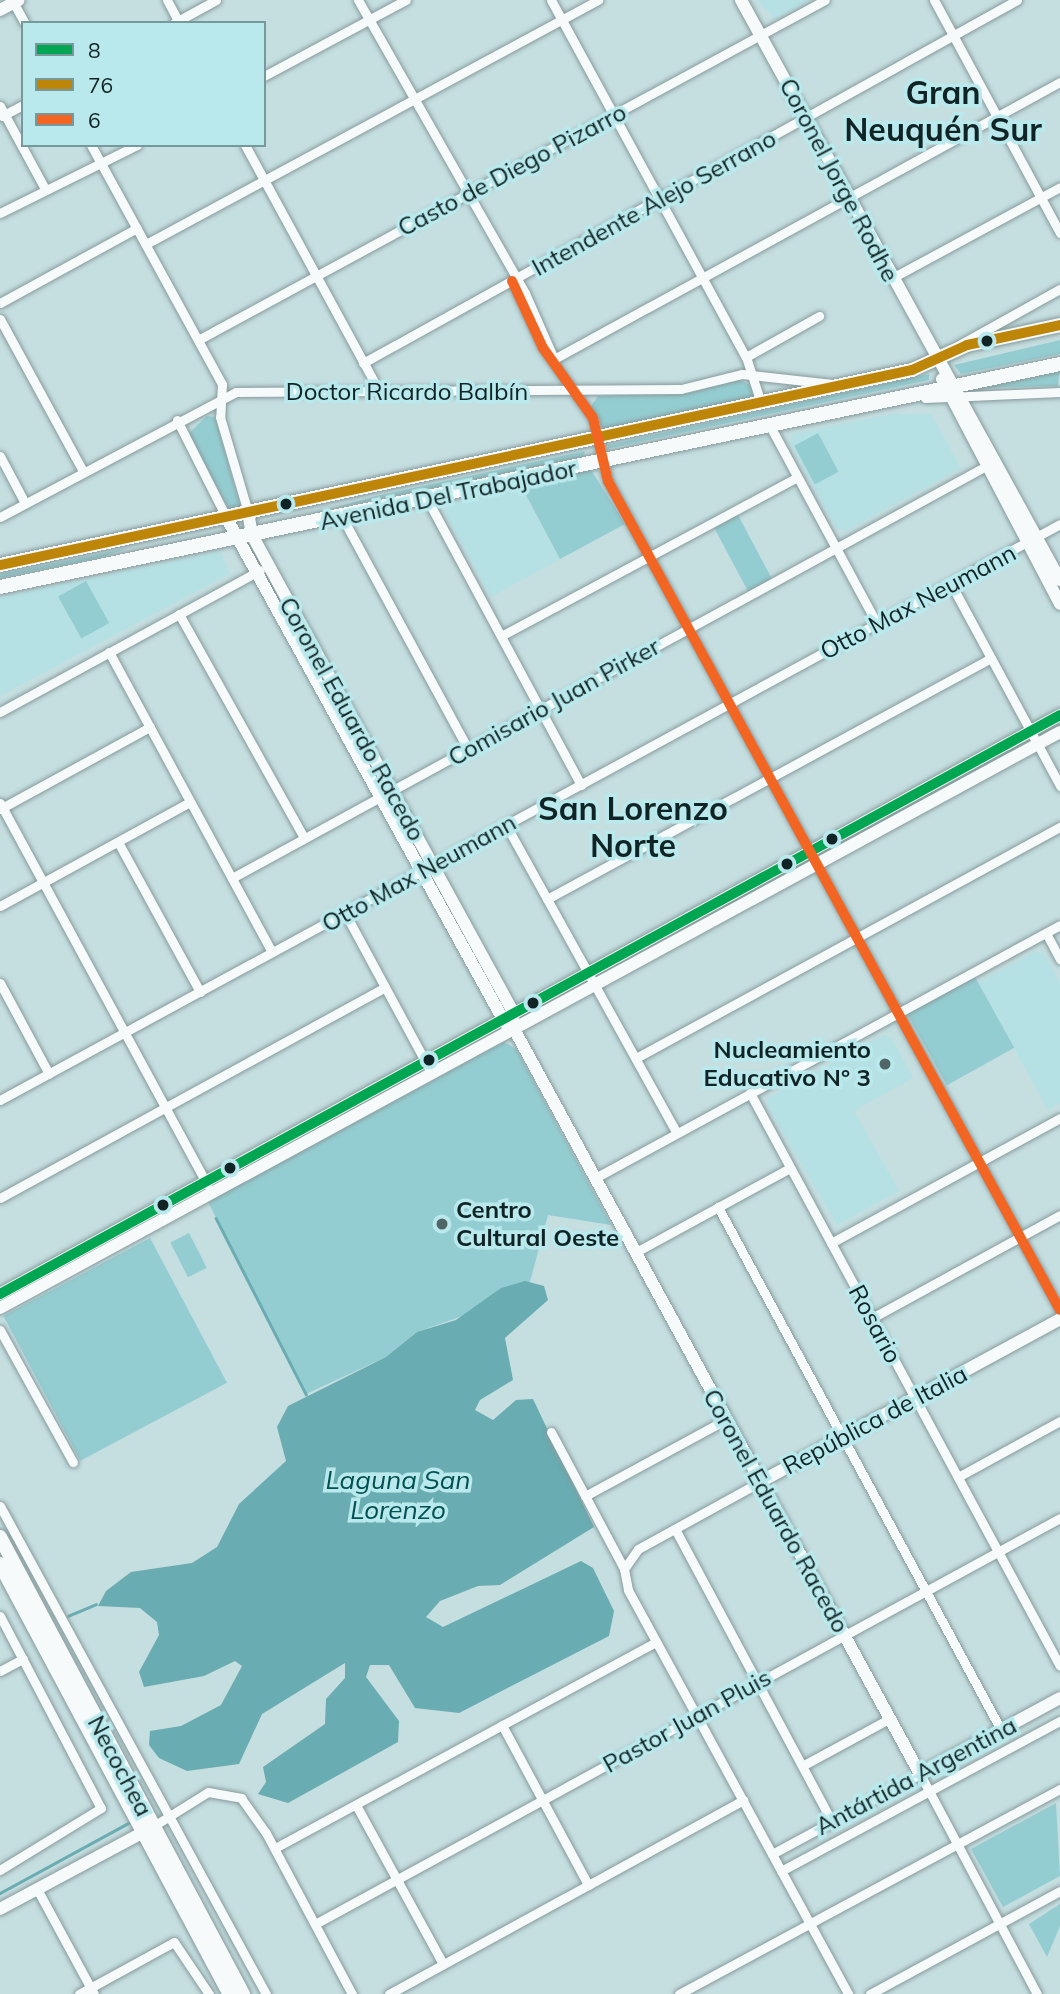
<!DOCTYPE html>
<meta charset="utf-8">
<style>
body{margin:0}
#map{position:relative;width:1060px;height:1994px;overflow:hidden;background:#c5dee0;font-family:Mulish,sans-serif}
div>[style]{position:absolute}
.built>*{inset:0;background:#b6e1e4}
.green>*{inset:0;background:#94cdd1;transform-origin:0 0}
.water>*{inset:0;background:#69acb1}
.stream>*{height:2.5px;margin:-1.25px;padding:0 1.25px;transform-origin:1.25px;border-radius:1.25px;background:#69acb1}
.roads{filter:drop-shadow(0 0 2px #879a9c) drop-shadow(0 0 2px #879a9c)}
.street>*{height:9px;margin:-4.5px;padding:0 4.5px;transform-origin:4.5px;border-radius:4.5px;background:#f6fafa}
.secondary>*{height:12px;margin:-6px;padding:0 6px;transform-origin:6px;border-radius:6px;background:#f6fafa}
.primary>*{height:14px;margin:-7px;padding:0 7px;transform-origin:7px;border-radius:7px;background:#f6fafa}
.bus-1>*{height:10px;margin:-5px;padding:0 5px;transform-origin:5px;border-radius:5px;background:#00a651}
.bus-2>*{height:10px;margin:-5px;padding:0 5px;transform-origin:5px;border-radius:5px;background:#be8609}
.bus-3>*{height:10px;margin:-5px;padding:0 5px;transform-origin:5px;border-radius:5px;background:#f26522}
.dots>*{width:19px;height:19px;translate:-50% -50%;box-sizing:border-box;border:4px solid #b9e9ec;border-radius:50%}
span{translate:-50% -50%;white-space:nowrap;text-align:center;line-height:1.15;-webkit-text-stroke:7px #b9e9ec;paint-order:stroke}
.street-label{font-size:24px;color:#112425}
.poi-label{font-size:24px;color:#112425;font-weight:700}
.right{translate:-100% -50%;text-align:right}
.left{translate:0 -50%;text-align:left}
.water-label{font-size:26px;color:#005054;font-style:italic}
.district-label{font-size:32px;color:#112425;font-weight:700}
.legend{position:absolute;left:21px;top:21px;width:245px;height:126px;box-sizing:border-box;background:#b9e9ec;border:2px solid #769a9c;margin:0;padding:9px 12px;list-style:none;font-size:21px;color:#112425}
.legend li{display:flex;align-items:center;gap:14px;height:35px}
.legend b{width:35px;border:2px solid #769a9c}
</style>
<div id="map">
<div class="built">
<div style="clip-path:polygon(757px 0,810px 0,775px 19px)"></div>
<div style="clip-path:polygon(891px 414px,931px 414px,961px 468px,845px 531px,836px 528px,790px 442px,793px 434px)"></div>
<div style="clip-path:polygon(521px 487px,560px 559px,491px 597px,445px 513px,448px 504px)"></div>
<div style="clip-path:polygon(221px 551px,229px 574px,0 696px,0 597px)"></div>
<div style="clip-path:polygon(1035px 952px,1044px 954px,1060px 983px,1060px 1103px,1048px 1110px,978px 983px)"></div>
<div style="clip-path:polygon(883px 1035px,891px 1037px,913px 1078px,854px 1111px,899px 1191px,837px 1225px,767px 1105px,768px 1098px)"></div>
</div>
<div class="green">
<div style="clip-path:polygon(1060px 340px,1060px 354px,961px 374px,954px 365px)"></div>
<div style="clip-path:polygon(1060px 368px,1058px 386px,976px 388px)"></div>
<div style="clip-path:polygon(929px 374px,929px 380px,607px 449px,608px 445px)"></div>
<div style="clip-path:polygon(737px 379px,750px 385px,754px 398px,603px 430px,591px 406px,598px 396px,689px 393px)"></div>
<div style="clip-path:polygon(207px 416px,215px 417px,241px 509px,229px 509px,188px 434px)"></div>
<div style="left:818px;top:433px;width:44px;height:27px;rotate:62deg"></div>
<div style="clip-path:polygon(585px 451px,583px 457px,334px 508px,376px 496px)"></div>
<div style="clip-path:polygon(591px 470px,625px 524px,560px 559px,520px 484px)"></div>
<div style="left:738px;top:515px;width:72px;height:27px;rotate:62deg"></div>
<div style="clip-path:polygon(128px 548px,103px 557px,0 578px,0 574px)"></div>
<div style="left:86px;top:581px;width:48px;height:32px;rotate:61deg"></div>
<div style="clip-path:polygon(1021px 743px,1025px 747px,825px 853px,824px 851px)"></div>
<div style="clip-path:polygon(801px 863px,802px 866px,603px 972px,603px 970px)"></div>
<div style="left:975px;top:977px;width:81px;height:77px;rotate:61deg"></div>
<div style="clip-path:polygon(504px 1042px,516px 1049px,611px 1225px,548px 1215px,530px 1282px,501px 1288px,468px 1314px,417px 1332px,386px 1357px,306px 1394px,208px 1202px)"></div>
<div style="left:189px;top:1233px;width:39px;height:21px;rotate:63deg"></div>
<div style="left:150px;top:1238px;width:164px;height:166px;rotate:62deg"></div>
<div style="clip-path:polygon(1056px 1803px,1060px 1876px,1003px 1907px,971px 1849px)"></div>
<div style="clip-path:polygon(1060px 1904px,1060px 1926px,1047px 1957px,1029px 1924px)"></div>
</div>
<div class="water">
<div style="clip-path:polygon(525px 1281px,544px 1286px,548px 1300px,505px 1338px,513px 1380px,480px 1400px,475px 1410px,493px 1420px,516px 1400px,533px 1399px,594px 1527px,500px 1585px,478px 1586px,440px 1601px,426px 1617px,443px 1627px,581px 1561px,593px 1568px,614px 1611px,609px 1636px,459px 1713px,415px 1708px,389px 1665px,370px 1665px,366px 1677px,399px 1721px,398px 1742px,288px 1803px,258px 1794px,266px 1782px,263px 1767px,325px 1724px,326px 1699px,345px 1678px,345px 1663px,262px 1714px,239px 1764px,187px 1771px,159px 1758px,149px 1745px,150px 1731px,181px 1726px,221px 1705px,242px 1666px,235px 1661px,204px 1676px,144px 1687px,139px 1672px,159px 1635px,157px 1622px,140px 1608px,98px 1606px,106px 1591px,131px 1572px,192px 1563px,217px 1547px,239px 1504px,286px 1461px,277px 1427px,288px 1406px,386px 1357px,417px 1332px,456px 1320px,501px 1288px)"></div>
</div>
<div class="stream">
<div style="left:216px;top:1218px;width:198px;rotate:62.9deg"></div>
<div style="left:68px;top:1616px;width:30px;rotate:-23deg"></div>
<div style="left:0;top:1893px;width:150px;rotate:-28.6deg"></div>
</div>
<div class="roads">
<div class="street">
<div style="left:12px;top:0;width:26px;rotate:61deg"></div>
<div style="left:167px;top:0;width:26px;rotate:62deg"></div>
<div style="left:358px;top:0;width:337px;rotate:60.3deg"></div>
<div style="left:525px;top:293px;width:72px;rotate:66.3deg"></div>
<div style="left:551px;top:0;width:407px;rotate:61.4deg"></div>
<div style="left:746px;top:357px;width:48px;rotate:71.9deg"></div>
<div style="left:934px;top:0;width:265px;rotate:61.6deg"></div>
<div style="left:174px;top:23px;width:48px;rotate:-28.7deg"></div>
<div style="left:264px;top:76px;width:161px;rotate:-28.2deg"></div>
<div style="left:0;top:106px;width:94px;rotate:61.5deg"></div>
<div style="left:2px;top:116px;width:24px;rotate:-28deg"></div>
<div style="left:91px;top:145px;width:273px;rotate:61.3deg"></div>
<div style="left:222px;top:384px;width:33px;rotate:93deg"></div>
<div style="left:220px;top:417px;width:99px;rotate:73.6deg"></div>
<div style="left:245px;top:145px;width:280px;rotate:61.4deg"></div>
<div style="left:0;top:213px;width:153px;rotate:-26.4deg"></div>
<div style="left:146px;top:244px;width:514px;rotate:-28.36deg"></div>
<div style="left:892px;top:278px;width:191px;rotate:-28.4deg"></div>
<div style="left:512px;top:281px;width:74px;rotate:65.2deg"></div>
<div style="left:543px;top:348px;width:86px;rotate:54.5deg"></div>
<div style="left:593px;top:418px;width:65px;rotate:76.6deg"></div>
<div style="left:608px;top:481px;width:944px;rotate:61.4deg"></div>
<div style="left:0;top:303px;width:156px;rotate:-28.7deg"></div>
<div style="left:0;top:319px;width:173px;rotate:61.4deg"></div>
<div style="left:198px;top:340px;width:713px;rotate:-28.47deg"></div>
<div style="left:961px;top:344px;width:113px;rotate:-29.1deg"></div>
<div style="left:746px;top:357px;width:84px;rotate:-29.3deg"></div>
<div style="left:554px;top:359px;width:577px;rotate:-28.7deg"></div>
<div style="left:363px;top:363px;width:748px;rotate:-29.03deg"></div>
<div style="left:925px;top:398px;width:135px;rotate:-2.5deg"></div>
<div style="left:177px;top:420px;width:109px;rotate:63.2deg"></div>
<div style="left:770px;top:426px;width:225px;rotate:61.6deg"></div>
<div style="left:0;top:456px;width:53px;rotate:62deg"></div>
<div style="left:427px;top:499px;width:325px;rotate:61.7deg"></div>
<div style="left:0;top:517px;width:267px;rotate:-27.9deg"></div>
<div style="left:236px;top:392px;width:445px;rotate:-0.4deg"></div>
<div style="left:681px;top:389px;width:63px;rotate:-13.8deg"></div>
<div style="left:742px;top:374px;width:91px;rotate:6.3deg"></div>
<div style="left:342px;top:517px;width:264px;rotate:61.5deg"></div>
<div style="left:951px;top:584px;width:230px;rotate:61.6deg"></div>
<div style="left:179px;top:614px;width:257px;rotate:60.8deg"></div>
<div style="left:501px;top:636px;width:336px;rotate:-28.2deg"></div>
<div style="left:109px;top:652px;width:341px;rotate:61.5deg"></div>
<div style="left:0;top:712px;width:296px;rotate:-28.6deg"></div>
<div style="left:0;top:803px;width:434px;rotate:61.5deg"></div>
<div style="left:0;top:809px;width:171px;rotate:-28.7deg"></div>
<div style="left:506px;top:825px;width:352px;rotate:61deg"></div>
<div style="left:118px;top:842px;width:171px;rotate:61.3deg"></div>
<div style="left:232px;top:878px;width:859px;rotate:-28.65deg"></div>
<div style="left:547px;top:899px;width:505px;rotate:-28.49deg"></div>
<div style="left:0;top:906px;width:217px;rotate:-28.7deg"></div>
<div style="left:345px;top:913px;width:183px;rotate:61.6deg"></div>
<div style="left:1046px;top:933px;width:30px;rotate:62deg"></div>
<div style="left:0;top:983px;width:103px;rotate:61.7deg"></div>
<div style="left:636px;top:1058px;width:483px;rotate:-28.6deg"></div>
<div style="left:750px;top:1093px;width:651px;rotate:61.59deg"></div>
<div style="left:0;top:1100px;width:1206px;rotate:-28.52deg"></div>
<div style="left:595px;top:1178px;width:529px;rotate:-28.55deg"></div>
<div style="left:0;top:1198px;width:439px;rotate:-28.7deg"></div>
<div style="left:718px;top:1207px;width:595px;rotate:61.58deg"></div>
<div style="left:831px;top:1243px;width:261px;rotate:-28.6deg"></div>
<div style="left:636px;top:1252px;width:175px;rotate:-28.6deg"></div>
<div style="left:872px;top:1318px;width:214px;rotate:-28.7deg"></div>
<div style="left:0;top:1330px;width:151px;rotate:61.1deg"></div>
<div style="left:551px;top:1432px;width:155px;rotate:61.9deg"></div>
<div style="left:624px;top:1569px;width:21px;rotate:79deg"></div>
<div style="left:628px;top:1590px;width:460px;rotate:61.4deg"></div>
<div style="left:958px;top:1477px;width:116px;rotate:-28.8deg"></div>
<div style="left:585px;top:1496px;width:162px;rotate:-28.5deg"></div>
<div style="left:0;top:1506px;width:556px;rotate:61.41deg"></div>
<div style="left:675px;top:1529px;width:332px;rotate:61.8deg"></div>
<div style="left:624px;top:1569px;width:24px;rotate:-55deg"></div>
<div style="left:638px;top:1549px;width:139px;rotate:-28.8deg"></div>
<div style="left:0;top:1616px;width:217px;rotate:62.3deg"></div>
<div style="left:101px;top:1808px;width:119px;rotate:148.5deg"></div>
<div style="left:0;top:1671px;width:26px;rotate:-28deg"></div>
<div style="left:502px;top:1725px;width:182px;rotate:61.7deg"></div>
<div style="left:802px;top:1766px;width:99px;rotate:-28.4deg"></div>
<div style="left:356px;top:1805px;width:181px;rotate:61.3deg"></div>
<div style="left:152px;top:1827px;width:66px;rotate:-32deg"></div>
<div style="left:208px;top:1792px;width:34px;rotate:10deg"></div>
<div style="left:241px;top:1798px;width:43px;rotate:54.5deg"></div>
<div style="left:266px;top:1833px;width:183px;rotate:61.9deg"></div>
<div style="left:275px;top:1848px;width:433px;rotate:-28.4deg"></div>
<div style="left:772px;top:1854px;width:168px;rotate:-28.4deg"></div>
<div style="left:920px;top:1774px;width:249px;rotate:62deg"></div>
<div style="left:781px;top:1871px;width:317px;rotate:-28.3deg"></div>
<div style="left:37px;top:1889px;width:119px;rotate:61.5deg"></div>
<div style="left:315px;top:1924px;width:848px;rotate:-28.59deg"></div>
<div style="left:79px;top:1994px;width:108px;rotate:-28.7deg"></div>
<div style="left:174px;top:1942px;width:63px;rotate:56.1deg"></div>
<div style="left:389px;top:1994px;width:404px;rotate:-28.7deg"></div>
<div style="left:679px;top:1994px;width:433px;rotate:-28.3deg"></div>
<div style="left:870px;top:1994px;width:216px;rotate:-28.5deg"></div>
</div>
<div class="secondary">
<div style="left:741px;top:0;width:662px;rotate:61.19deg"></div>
<div style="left:0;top:10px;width:21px;rotate:-28deg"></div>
<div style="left:942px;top:379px;width:254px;rotate:62.3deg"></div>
<div style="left:248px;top:512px;width:23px;rotate:80deg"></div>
<div style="left:252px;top:535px;width:544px;rotate:61.31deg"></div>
<div style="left:513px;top:1012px;width:17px;rotate:87deg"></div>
<div style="left:514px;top:1029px;width:848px;rotate:61.41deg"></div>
<div style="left:920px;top:1774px;width:159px;rotate:-28.5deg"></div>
<div style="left:226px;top:517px;width:578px;rotate:61.13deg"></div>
<div style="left:0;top:1294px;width:1208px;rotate:-28.64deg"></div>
<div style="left:0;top:1308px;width:1206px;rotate:-28.52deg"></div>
<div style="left:760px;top:1482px;width:341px;rotate:-28.5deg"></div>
<div style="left:0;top:1909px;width:171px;rotate:-28.2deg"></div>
</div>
<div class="primary">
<div style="left:0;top:565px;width:933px;rotate:-12.07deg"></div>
<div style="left:912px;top:370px;width:60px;rotate:-24.4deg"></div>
<div style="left:967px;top:345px;width:95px;rotate:-12.1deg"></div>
<div style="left:0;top:587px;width:1083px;rotate:-11.88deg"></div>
<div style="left:0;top:1537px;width:518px;rotate:62deg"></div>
<div style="left:0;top:1564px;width:488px;rotate:61.9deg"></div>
</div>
</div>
<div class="bus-1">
<div style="left:0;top:1294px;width:1208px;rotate:-28.64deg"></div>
</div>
<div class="bus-2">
<div style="left:0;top:565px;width:933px;rotate:-12.07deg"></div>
<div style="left:912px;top:370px;width:60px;rotate:-24.4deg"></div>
<div style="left:967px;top:345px;width:95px;rotate:-12.1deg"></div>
</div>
<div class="bus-3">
<div style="left:512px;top:281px;width:74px;rotate:65.2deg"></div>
<div style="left:543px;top:348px;width:86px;rotate:54.5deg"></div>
<div style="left:593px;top:418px;width:65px;rotate:76.6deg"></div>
<div style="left:608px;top:481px;width:944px;rotate:61.4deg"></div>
</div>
<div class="dots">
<div style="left:987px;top:341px;background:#112425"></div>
<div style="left:286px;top:504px;background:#112425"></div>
<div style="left:832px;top:839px;background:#112425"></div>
<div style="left:787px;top:864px;background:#112425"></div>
<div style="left:533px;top:1003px;background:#112425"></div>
<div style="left:429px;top:1060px;background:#112425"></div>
<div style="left:885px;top:1064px;background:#506566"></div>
<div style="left:230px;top:1168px;background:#112425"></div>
<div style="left:163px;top:1205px;background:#112425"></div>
<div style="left:442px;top:1224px;background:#506566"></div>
</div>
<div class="street-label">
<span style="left:512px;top:170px;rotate:-28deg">Casto de Diego Pizarro</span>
<span style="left:839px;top:180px;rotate:62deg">Coronel Jorge Rodhe</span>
<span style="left:654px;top:203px;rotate:-29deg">Intendente Alejo Serrano</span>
<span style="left:407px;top:392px">Doctor Ricardo Balbín</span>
<span style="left:448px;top:495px;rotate:-12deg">Avenida Del Trabajador</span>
<span style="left:918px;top:602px;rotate:-28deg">Otto Max Neumann</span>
<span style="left:554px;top:702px;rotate:-29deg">Comisario Juan Pirker</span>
<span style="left:352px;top:719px;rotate:61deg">Coronel Eduardo Racedo</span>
<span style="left:419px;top:873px;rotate:-29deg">Otto Max Neumann</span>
<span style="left:875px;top:1324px;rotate:62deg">Rosario</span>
<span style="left:875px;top:1420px;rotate:-28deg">República de Italia</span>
<span style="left:776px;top:1511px;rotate:61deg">Coronel Eduardo Racedo</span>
<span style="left:687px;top:1721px;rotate:-29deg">Pastor Juan Pluis</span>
<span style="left:120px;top:1766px;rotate:62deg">Necochea</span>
<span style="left:916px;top:1776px;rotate:-28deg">Antártida Argentina</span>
</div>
<div class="poi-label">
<span class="right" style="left:871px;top:1064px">Nucleamiento<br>Educativo N° 3</span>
<span class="left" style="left:456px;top:1224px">Centro<br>Cultural Oeste</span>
</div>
<div class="water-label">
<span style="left:398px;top:1495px">Laguna San<br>Lorenzo</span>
</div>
<div class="district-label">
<span style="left:943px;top:111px">Gran<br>Neuquén Sur</span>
<span style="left:633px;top:827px">San Lorenzo<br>Norte</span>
</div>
<ul class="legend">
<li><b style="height:9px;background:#00a651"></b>8</li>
<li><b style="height:9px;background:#be8609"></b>76</li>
<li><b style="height:9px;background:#f26522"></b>6</li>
</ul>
</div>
